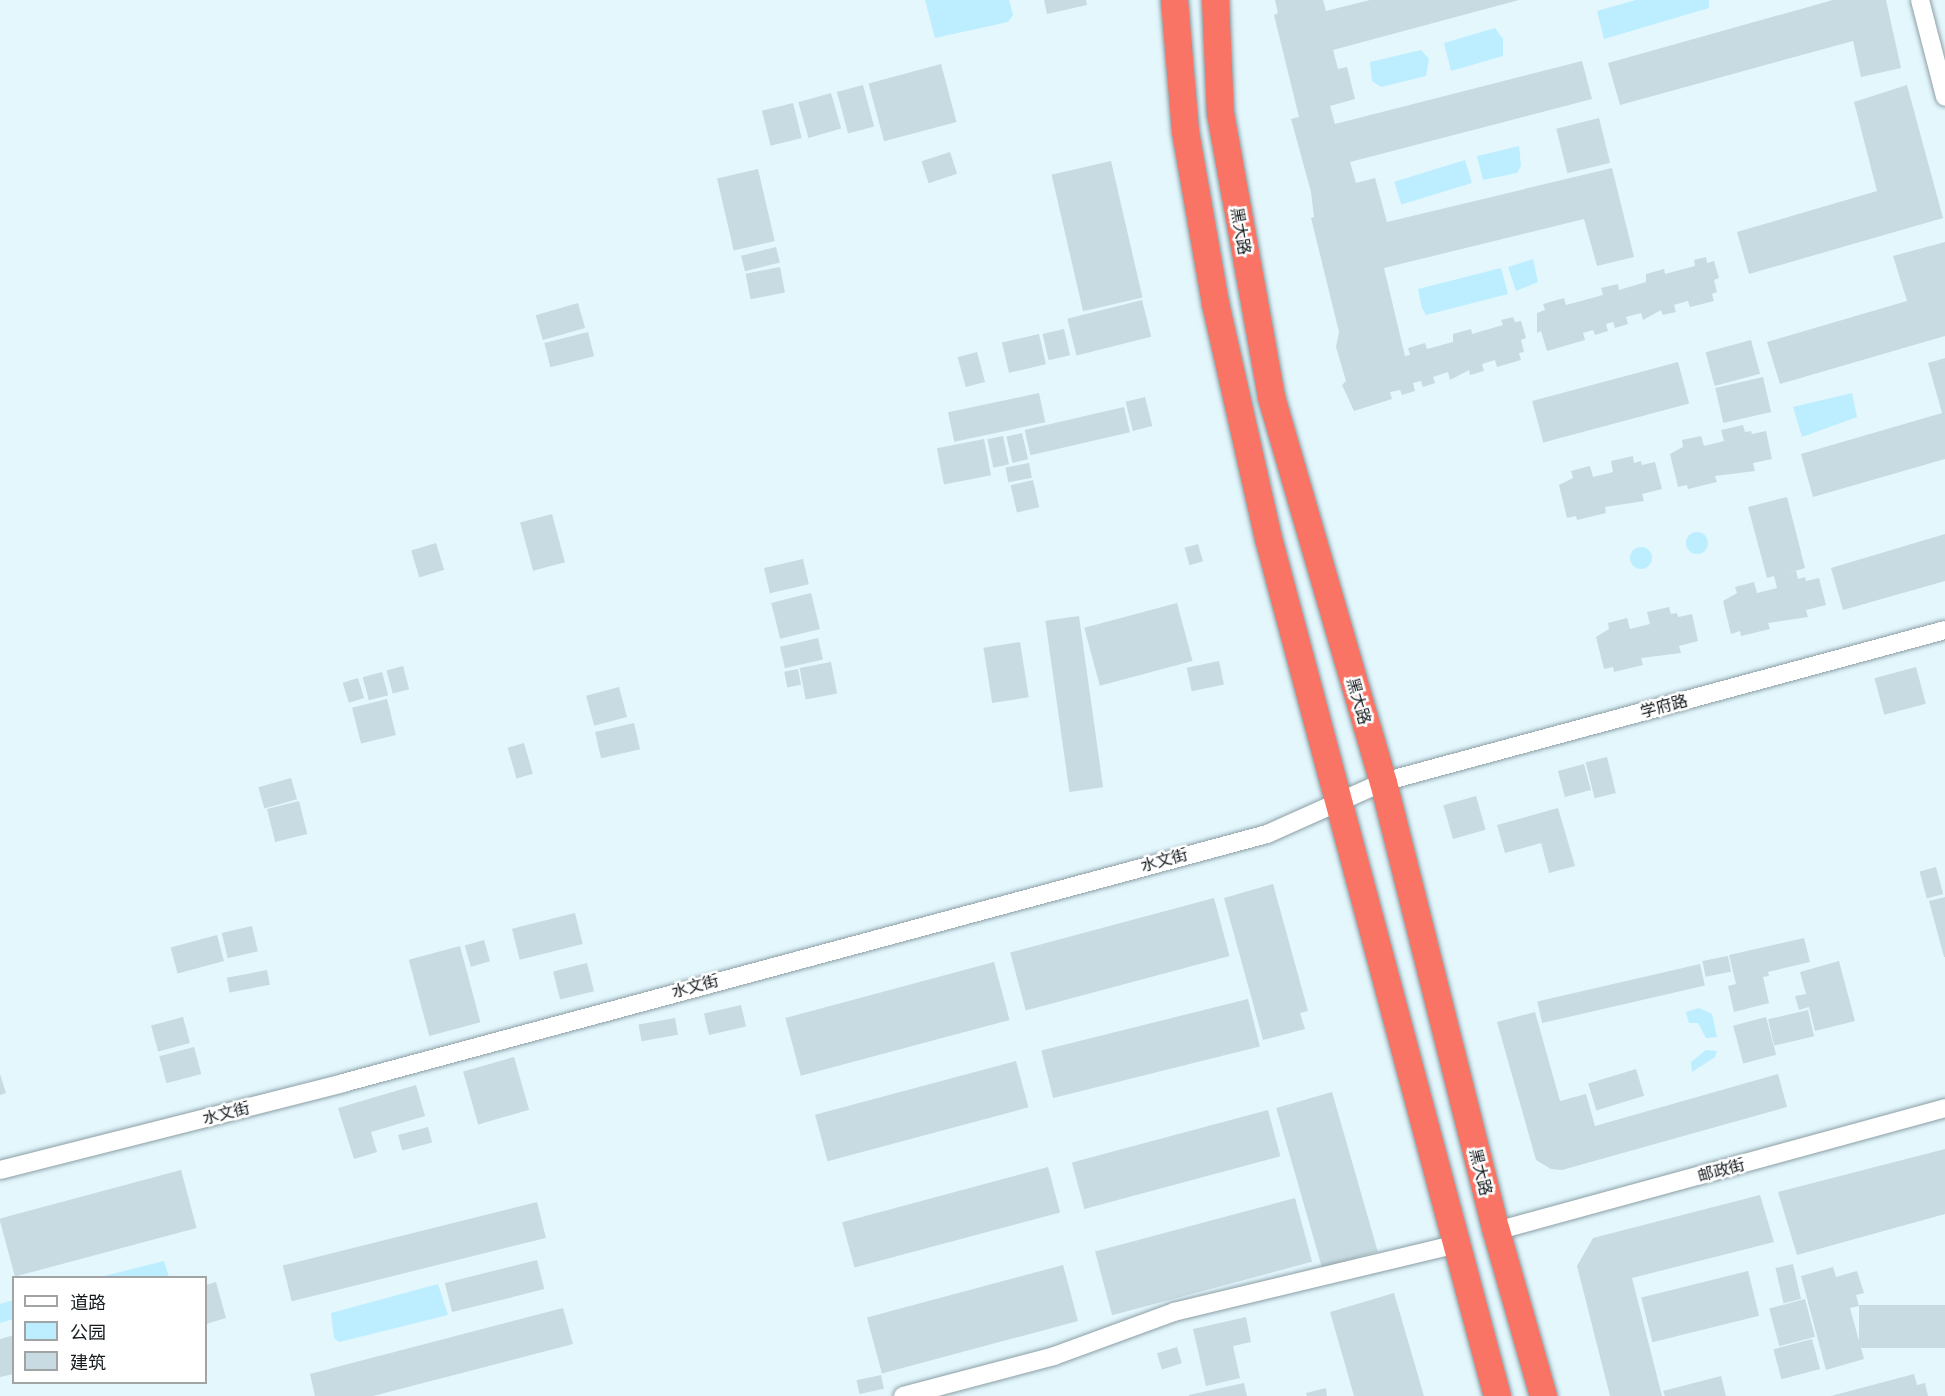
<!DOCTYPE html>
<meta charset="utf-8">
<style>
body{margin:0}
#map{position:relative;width:1945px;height:1396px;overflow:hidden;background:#e3f7fd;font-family:Lora,"Noto Sans SC",serif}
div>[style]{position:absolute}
.green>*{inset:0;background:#bdeeff;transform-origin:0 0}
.round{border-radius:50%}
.building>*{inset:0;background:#c8dbe2;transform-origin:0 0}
.roads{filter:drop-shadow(0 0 2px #8b9ea4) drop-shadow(0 0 2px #8b9ea4)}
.minor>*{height:18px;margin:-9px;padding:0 9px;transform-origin:9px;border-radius:9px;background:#fff}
.highway>*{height:27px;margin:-13.5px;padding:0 13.5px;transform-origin:13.5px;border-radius:13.5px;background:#fa7465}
span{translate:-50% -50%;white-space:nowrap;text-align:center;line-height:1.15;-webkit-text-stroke:5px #fff;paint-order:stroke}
.street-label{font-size:16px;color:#151b1e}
.legend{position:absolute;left:12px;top:1276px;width:195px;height:108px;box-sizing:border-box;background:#fff;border:2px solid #a1a4a5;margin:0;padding:8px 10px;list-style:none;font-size:18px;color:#151b1e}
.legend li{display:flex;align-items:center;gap:12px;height:30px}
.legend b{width:30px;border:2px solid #a1a4a5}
</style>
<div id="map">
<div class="green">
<div style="clip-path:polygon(925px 0,1009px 0,1013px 15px,1008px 22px,935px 38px)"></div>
<div style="clip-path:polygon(1636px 0,1709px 0,1709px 8px,1604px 39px,1597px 11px)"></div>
<div style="clip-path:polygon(1495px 28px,1503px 39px,1503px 56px,1451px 71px,1444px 43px)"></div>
<div style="clip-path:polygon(1421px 50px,1429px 59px,1426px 76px,1381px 87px,1372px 81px,1370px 62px)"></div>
<div style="clip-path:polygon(1519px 146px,1521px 166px,1517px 173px,1483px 180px,1477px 156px)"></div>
<div style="left:1465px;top:160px;width:24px;height:74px;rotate:73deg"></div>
<div style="clip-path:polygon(1533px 259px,1538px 282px,1516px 291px,1508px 267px)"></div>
<div style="clip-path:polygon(1501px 268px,1508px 294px,1426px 315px,1422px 308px,1418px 289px)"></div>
<div style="clip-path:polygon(1852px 393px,1857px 417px,1802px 437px,1793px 407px)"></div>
<div class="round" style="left:1686px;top:532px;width:22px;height:22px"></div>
<div class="round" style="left:1630px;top:547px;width:22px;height:22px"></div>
<div style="clip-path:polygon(1699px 1008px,1712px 1014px,1717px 1037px,1706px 1038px,1698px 1023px,1689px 1023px,1686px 1012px)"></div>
<div style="clip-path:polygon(1706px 1050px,1717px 1051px,1715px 1057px,1692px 1072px,1691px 1062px)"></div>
<div style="clip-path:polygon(164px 1261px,169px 1277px,100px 1277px)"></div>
<div style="clip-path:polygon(438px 1284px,448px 1315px,339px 1342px,334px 1338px,331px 1313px)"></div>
<div style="clip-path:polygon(13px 1300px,13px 1319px,0 1323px,0 1304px)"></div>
</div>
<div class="building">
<div style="clip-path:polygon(1044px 0,1086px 0,1087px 5px,1047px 14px)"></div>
<div style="clip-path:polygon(1275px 0,1323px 0,1326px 11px,1370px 0,1519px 0,1333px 50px,1338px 69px,1347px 67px,1355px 99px,1330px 106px,1335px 124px,1582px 61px,1592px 99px,1350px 162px,1356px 183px,1375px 178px,1387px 222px,1612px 168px,1634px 257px,1597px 266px,1584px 219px,1384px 268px,1405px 356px,1410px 355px,1408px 348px,1425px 343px,1427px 349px,1453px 342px,1453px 334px,1471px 329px,1472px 334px,1503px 325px,1501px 320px,1513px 317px,1515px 322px,1521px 321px,1526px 338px,1521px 340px,1524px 352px,1519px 353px,1521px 360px,1497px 367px,1495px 360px,1482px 364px,1484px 371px,1470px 375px,1469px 370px,1450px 380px,1448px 372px,1433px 377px,1435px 383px,1423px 387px,1421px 381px,1413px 383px,1415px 391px,1402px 395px,1400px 390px,1390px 392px,1392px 399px,1354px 411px,1342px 385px,1346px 381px,1336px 347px,1339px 332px,1311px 218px,1314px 217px,1311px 192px,1291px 119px,1299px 117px,1274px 15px,1278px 13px)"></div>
<div style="clip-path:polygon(1833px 0,1886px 0,1901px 68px,1861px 77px,1853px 41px,1620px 105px,1608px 63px)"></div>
<div style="left:941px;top:64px;width:60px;height:75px;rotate:75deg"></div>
<div style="left:863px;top:85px;width:43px;height:27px;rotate:75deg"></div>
<div style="clip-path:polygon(1907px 85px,1943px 218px,1749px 274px,1737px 232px,1877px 191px,1854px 102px)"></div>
<div style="left:831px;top:93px;width:37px;height:34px;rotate:74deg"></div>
<div style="left:793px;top:103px;width:36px;height:32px;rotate:76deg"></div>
<div style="left:1599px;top:118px;width:46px;height:44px;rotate:76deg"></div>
<div style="left:950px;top:152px;width:23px;height:30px;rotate:72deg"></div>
<div style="left:1111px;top:161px;width:140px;height:61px;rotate:77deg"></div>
<div style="left:758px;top:169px;width:74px;height:42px;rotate:77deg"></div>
<div style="clip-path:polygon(1945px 242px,1945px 336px,1780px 384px,1767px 342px,1907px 301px,1893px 256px)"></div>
<div style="left:776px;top:247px;width:16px;height:36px;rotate:76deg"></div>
<div style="clip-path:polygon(1706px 257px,1707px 263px,1714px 261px,1719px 278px,1714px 280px,1717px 292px,1712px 294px,1714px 301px,1690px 307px,1688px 301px,1674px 305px,1676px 312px,1663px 315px,1661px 310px,1643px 320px,1641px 313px,1626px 317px,1628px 324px,1615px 328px,1613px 322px,1606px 324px,1608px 331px,1595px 335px,1593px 330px,1583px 333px,1585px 340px,1547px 351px,1541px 331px,1537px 333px,1537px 313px,1545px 310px,1543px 304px,1564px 298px,1566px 305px,1603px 295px,1601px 288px,1618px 284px,1619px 290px,1646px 282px,1646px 274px,1664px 269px,1665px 274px,1695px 266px,1694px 260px)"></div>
<div style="left:780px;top:267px;width:26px;height:35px;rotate:79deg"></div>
<div style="left:1142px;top:300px;width:38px;height:77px;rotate:76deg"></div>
<div style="left:578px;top:303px;width:26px;height:44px;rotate:74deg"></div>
<div style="left:1064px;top:329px;width:27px;height:22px;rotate:77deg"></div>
<div style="left:588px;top:332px;width:25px;height:45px;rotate:76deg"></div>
<div style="left:1039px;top:334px;width:31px;height:38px;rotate:77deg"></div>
<div style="left:1751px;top:340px;width:35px;height:47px;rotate:75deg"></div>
<div style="left:977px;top:352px;width:31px;height:20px;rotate:75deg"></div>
<div style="clip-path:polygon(1945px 358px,1945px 459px,1813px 497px,1801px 454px,1942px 413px,1928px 363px)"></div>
<div style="left:1678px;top:362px;width:43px;height:151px;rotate:75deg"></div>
<div style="left:1763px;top:377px;width:36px;height:49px;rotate:77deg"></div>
<div style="left:1039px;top:393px;width:30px;height:93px;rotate:78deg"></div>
<div style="left:1145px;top:397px;width:30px;height:20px;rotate:76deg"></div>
<div style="left:1124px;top:407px;width:26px;height:102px;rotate:77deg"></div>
<div style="clip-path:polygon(1743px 425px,1745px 432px,1751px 431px,1752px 434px,1766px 431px,1772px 459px,1753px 463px,1755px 471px,1715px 476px,1717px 482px,1688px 489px,1687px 485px,1678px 487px,1670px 454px,1683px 447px,1682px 440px,1701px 436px,1704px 446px,1724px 441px,1721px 430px)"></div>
<div style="left:1022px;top:433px;width:27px;height:16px;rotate:77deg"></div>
<div style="left:1003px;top:436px;width:29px;height:16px;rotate:78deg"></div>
<div style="left:984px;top:439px;width:37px;height:48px;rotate:79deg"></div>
<div style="clip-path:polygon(1633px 456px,1634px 463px,1641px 461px,1642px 465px,1655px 462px,1662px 489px,1642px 494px,1644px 501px,1605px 507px,1606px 513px,1577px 520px,1576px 516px,1567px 518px,1559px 485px,1573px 478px,1571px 471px,1590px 466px,1593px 477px,1613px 472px,1611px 461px)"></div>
<div style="left:1029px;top:463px;width:15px;height:24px;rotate:79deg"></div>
<div style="left:1033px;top:480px;width:28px;height:23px;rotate:77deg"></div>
<div style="clip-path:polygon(1787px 497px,1805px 568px,1785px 574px,1796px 571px,1798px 579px,1805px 577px,1806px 581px,1819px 578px,1826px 605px,1806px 610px,1808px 617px,1768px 623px,1770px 629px,1741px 636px,1740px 631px,1731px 634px,1723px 601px,1737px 593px,1735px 587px,1754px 582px,1757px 593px,1777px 588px,1774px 576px,1767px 578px,1748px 507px)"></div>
<div style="left:552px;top:514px;width:50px;height:33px;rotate:75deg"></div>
<div style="clip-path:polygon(1945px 534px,1945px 581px,1843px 610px,1831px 568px)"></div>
<div style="left:436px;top:543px;width:28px;height:26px;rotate:73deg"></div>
<div style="left:1198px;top:544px;width:18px;height:14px;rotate:74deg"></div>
<div style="left:803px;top:559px;width:26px;height:40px;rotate:77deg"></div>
<div style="left:811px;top:593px;width:37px;height:41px;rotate:76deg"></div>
<div style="left:1177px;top:603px;width:60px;height:96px;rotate:75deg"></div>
<div style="clip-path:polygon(1669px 607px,1671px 614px,1677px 613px,1678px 617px,1692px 614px,1698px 641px,1679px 646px,1681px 653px,1641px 658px,1643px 665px,1614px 672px,1613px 667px,1604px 669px,1596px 637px,1609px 629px,1608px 623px,1627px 618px,1630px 629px,1650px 624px,1647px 612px)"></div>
<div style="left:1079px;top:616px;width:173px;height:34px;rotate:82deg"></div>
<div style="left:818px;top:638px;width:22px;height:39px;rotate:77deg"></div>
<div style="left:1020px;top:642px;width:56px;height:37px;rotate:81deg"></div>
<div style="left:1219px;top:661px;width:24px;height:33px;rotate:78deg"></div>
<div style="left:831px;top:662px;width:32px;height:32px;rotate:79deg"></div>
<div style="left:403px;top:666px;width:24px;height:17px;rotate:75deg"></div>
<div style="left:1916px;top:667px;width:38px;height:43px;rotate:75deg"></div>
<div style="left:798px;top:669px;width:16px;height:14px;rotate:79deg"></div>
<div style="left:382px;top:672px;width:24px;height:20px;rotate:75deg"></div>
<div style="left:358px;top:678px;width:21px;height:16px;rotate:73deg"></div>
<div style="left:619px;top:687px;width:31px;height:34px;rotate:75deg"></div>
<div style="left:387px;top:699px;width:37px;height:36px;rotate:76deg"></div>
<div style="left:634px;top:723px;width:27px;height:40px;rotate:77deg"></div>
<div style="left:524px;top:743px;width:32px;height:17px;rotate:74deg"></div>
<div style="left:1607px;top:757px;width:37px;height:22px;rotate:76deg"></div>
<div style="left:1584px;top:764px;width:27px;height:27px;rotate:75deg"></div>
<div style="left:291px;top:778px;width:22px;height:34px;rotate:74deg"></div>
<div style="left:1476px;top:796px;width:35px;height:34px;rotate:74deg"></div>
<div style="left:299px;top:801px;width:34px;height:33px;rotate:76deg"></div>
<div style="clip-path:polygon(1558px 808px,1575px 866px,1549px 873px,1541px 843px,1505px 853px,1497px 825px)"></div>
<div style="left:1936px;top:867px;width:28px;height:17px;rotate:75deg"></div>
<div style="clip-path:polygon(1273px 884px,1308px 1011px,1300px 1013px,1305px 1029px,1263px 1040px,1224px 898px)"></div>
<div style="clip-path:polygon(1945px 897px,1945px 957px,1944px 957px,1929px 901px)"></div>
<div style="left:1214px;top:898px;width:60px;height:211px;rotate:75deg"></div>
<div style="left:575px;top:913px;width:32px;height:65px;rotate:76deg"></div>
<div style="left:252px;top:926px;width:26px;height:31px;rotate:77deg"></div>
<div style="left:217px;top:935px;width:27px;height:48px;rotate:75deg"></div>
<div style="clip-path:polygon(1804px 938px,1810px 962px,1768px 972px,1769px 976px,1763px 977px,1769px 1003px,1734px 1012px,1728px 986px,1736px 984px,1729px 955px)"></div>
<div style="left:484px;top:940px;width:22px;height:20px;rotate:74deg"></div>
<div style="left:460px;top:946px;width:79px;height:53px;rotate:75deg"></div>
<div style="left:1728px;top:956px;width:16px;height:26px;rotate:79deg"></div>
<div style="clip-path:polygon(1839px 961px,1855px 1021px,1815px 1031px,1809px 1007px,1799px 1010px,1795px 996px,1806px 994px,1800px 972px)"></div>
<div style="left:994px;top:962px;width:60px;height:216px;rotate:75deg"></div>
<div style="left:587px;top:963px;width:29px;height:35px;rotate:76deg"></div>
<div style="left:1700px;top:964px;width:22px;height:167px;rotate:77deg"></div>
<div style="left:267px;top:970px;width:15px;height:41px;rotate:79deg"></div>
<div style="left:1248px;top:999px;width:49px;height:213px;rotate:76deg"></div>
<div style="left:741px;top:1005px;width:22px;height:38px;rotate:77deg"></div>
<div style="left:1808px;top:1010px;width:27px;height:41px;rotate:77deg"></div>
<div style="clip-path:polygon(1535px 1012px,1560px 1101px,1586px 1094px,1595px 1126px,1778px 1074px,1787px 1107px,1562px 1170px,1551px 1169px,1536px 1160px,1497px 1022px)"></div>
<div style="left:183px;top:1017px;width:27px;height:33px;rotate:75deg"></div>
<div style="left:1766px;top:1017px;width:39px;height:34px;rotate:75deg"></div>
<div style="left:675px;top:1018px;width:17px;height:37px;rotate:80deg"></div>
<div style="left:194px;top:1047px;width:28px;height:36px;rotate:75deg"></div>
<div style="left:514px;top:1057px;width:55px;height:53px;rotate:74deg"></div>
<div style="left:1016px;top:1061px;width:48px;height:208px;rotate:75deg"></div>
<div style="left:1636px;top:1069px;width:28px;height:50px;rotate:73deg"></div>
<div style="clip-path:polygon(0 1074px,6px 1093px,0 1095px)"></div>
<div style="clip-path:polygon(416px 1085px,425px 1116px,371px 1132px,377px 1152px,354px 1159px,338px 1108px)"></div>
<div style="left:1332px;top:1092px;width:166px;height:58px;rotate:74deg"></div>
<div style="left:1268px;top:1110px;width:48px;height:203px;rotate:75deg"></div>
<div style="left:428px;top:1127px;width:16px;height:31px;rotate:75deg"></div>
<div style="clip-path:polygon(1945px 1149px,1945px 1214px,1797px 1255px,1778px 1192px)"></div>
<div style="left:1048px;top:1167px;width:47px;height:213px;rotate:75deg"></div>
<div style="left:181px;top:1170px;width:60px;height:188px;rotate:75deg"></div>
<div style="clip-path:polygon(1760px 1195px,1774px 1242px,1632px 1278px,1662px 1396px,1610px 1396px,1577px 1266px,1593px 1238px)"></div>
<div style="left:1295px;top:1198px;width:66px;height:207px;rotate:75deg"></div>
<div style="left:537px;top:1202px;width:37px;height:262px;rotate:76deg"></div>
<div style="left:537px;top:1260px;width:30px;height:95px;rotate:76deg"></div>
<div style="left:1793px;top:1264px;width:36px;height:18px;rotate:77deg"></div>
<div style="left:1063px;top:1265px;width:58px;height:203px;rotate:75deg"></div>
<div style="clip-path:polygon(1833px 1267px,1836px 1277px,1857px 1271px,1864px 1293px,1856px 1295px,1859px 1306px,1850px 1308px,1864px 1359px,1826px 1370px,1801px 1276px)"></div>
<div style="left:1748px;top:1271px;width:46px;height:110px;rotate:76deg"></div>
<div style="clip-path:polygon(216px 1282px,226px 1318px,206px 1324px,206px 1285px)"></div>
<div style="clip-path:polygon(1394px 1293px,1424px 1396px,1354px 1396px,1330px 1312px)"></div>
<div style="left:1805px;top:1299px;width:39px;height:37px;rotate:75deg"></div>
<div style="left:1945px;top:1305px;width:43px;height:86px;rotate:90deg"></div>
<div style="clip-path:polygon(563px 1308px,573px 1344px,373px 1396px,315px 1396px,310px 1374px)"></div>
<div style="clip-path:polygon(1246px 1317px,1251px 1342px,1233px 1346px,1240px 1378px,1206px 1386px,1193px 1329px)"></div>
<div style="clip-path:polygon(14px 1335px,14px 1374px,0 1377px,0 1339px)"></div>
<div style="left:1812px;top:1339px;width:31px;height:40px;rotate:75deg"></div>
<div style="left:1177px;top:1347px;width:17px;height:21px;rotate:73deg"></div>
<div style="clip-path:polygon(1914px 1374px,1917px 1385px,1925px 1383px,1928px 1396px,1831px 1396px)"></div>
<div style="left:881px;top:1375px;width:14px;height:25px;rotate:78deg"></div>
<div style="clip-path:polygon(1721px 1376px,1726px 1396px,1665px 1396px,1663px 1391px)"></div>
<div style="clip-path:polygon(1244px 1383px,1247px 1396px,1189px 1396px,1189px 1395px)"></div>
<div style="clip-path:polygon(1326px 1388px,1327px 1396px,1307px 1396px,1306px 1393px)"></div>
</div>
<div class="roads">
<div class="minor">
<div style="left:1920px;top:0;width:100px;rotate:75.5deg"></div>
<div style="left:0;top:1170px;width:354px;rotate:-14.2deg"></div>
<div style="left:343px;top:1083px;width:957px;rotate:-15.08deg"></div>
<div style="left:1267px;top:834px;width:127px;rotate:-24.1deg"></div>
<div style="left:1383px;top:782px;width:582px;rotate:-15.13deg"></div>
<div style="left:1496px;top:1231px;width:466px;rotate:-15.3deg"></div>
<div style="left:903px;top:1396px;width:156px;rotate:-14.8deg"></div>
<div style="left:1054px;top:1356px;width:128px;rotate:-20.1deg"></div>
<div style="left:1174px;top:1312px;width:291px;rotate:-13.5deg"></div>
</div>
<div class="highway">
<div style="left:1174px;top:0;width:131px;rotate:85.2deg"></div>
<div style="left:1185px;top:131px;width:175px;rotate:80.1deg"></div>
<div style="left:1215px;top:303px;width:241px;rotate:77.3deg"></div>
<div style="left:1268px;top:538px;width:888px;rotate:75.06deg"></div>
<div style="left:1215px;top:0;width:113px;rotate:87.5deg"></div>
<div style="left:1220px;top:113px;width:289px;rotate:79.8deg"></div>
<div style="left:1271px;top:397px;width:401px;rotate:73.8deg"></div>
<div style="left:1383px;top:782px;width:463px;rotate:75.9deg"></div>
<div style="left:1496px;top:1231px;width:172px;rotate:74.1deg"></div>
</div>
</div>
<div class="street-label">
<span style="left:1241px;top:231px;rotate:80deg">黑大路</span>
<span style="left:1359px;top:701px;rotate:74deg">黑大路</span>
<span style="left:1664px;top:706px;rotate:-15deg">学府路</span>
<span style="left:1164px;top:860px;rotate:-15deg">水文街</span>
<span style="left:695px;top:986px;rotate:-15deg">水文街</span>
<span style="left:226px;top:1113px;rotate:-14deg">水文街</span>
<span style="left:1721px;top:1170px;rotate:-15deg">邮政街</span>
<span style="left:1481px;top:1172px;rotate:76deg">黑大路</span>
</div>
<ul class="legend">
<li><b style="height:8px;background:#fff"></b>道路</li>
<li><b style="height:16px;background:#bdeeff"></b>公园</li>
<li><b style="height:16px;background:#c8dbe2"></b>建筑</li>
</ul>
</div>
